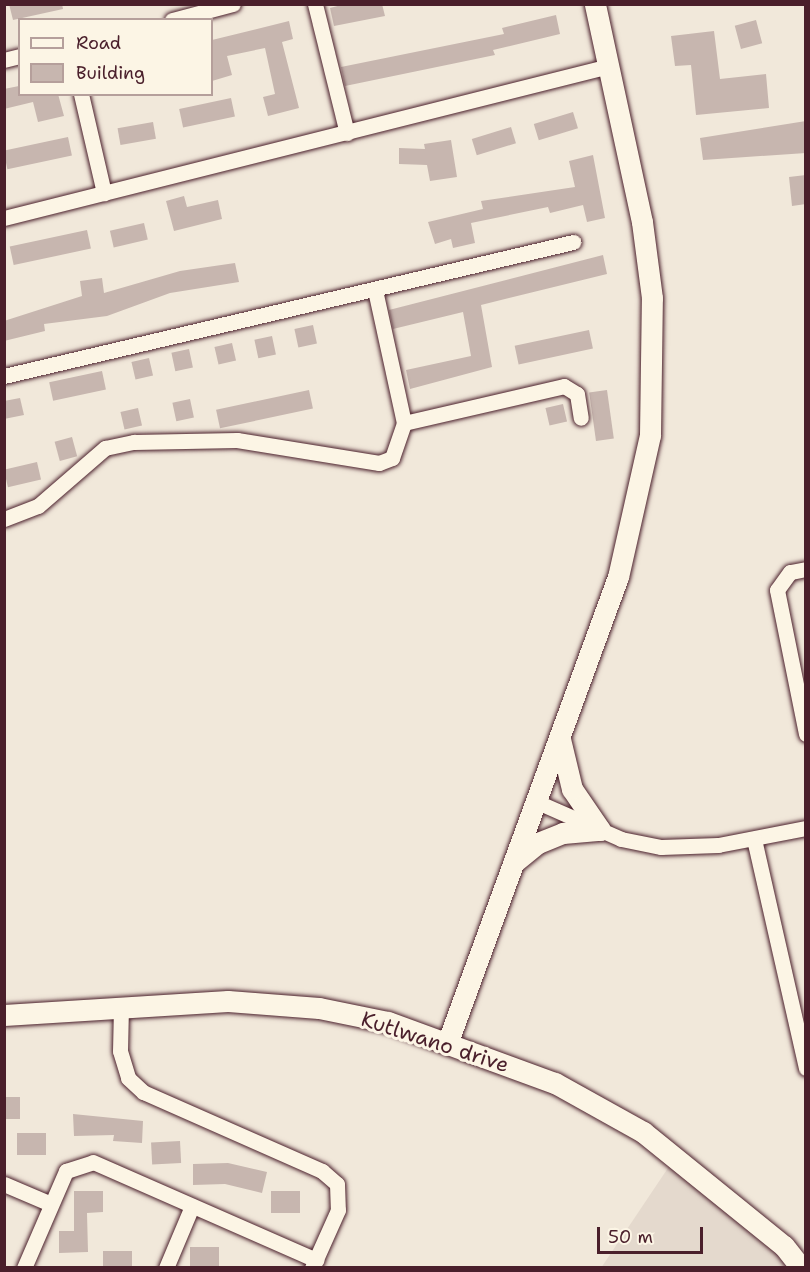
<!DOCTYPE html>
<style>
body{margin:0}
#map{position:relative;width:810px;height:1272px;overflow:hidden;background:#f1e8da;font-family:"Shantell Sans",sans-serif}
div>[style]{position:absolute}
.built>*{inset:0;background:#e4d9cd}
.building>*{inset:0;background:#c7b6af;transform-origin:0 0}
.roads{filter:drop-shadow(0 0 2px #4a1f2b) drop-shadow(0 0 2px #4a1f2b)}
.street>*{height:15px;margin:-7.5px;padding:0 7.5px;transform-origin:7.5px;border-radius:7.5px;background:#fcf5e5}
.secondary>*{height:21px;margin:-10.5px;padding:0 10.5px;transform-origin:10.5px;border-radius:10.5px;background:#fcf5e5}
span{translate:-50% -50%;white-space:nowrap;text-align:center;line-height:1.15;-webkit-text-stroke:6px #fcf5e5;paint-order:stroke}
.street-label{font-size:21px;color:#4a1f2b}
.frame{position:absolute;inset:0;border:6px solid #4a1f2b;pointer-events:none}
.legend{position:absolute;left:18px;top:18px;width:195px;height:78px;box-sizing:border-box;background:#fcf5e5;border:2px solid #b59f9b;margin:0;padding:8px 10px;list-style:none;font-size:18px;color:#4a1f2b}
.legend li{display:flex;align-items:center;gap:12px;height:30px}
.legend b{width:30px;border:2px solid #b59f9b}
.scale{position:absolute;left:597px;top:1227px;width:106px;height:27px;box-sizing:border-box;border:3px solid #4a1f2b;border-top:0;padding-left:8px;font-size:18px;line-height:21px;white-space:nowrap;color:#4a1f2b;-webkit-text-stroke:4px #fcf5e5;paint-order:stroke}
</style>
<div id="map">
<div class="built">
<div style="clip-path:polygon(676px 1156px,801px 1268px,601px 1268px)"></div>
</div>
<div class="building">
<div style="clip-path:polygon(9px 4px,62px 4px,63px 9px,13px 20px)"></div>
<div style="clip-path:polygon(345px 4px,382px 4px,385px 16px,334px 26px,330px 8px)"></div>
<div style="clip-path:polygon(556px 15px,560px 34px,493px 50px,495px 55px,345px 86px,341px 67px,504px 34px,502px 28px)"></div>
<div style="left:756px;top:20px;width:24px;height:22px;rotate:75deg"></div>
<div style="clip-path:polygon(289px 21px,293px 39px,282px 42px,299px 108px,268px 116px,263px 97px,275px 94px,265px 48px,227px 56px,232px 75px,212px 81px,212px 40px)"></div>
<div style="clip-path:polygon(714px 31px,720px 79px,766px 74px,769px 108px,696px 115px,691px 65px,675px 66px,671px 36px)"></div>
<div style="clip-path:polygon(19px 86px,20px 94px,58px 94px,64px 116px,38px 122px,33px 102px,4px 109px,4px 89px)"></div>
<div style="left:231px;top:98px;width:19px;height:53px;rotate:78deg"></div>
<div style="left:573px;top:112px;width:17px;height:41px;rotate:73deg"></div>
<div style="clip-path:polygon(806px 121px,806px 153px,703px 160px,700px 138px)"></div>
<div style="left:153px;top:122px;width:17px;height:36px;rotate:80deg"></div>
<div style="left:511px;top:127px;width:17px;height:41px;rotate:73deg"></div>
<div style="left:68px;top:137px;width:19px;height:66px;rotate:78deg"></div>
<div style="clip-path:polygon(451px 140px,457px 177px,430px 181px,427px 165px,399px 164px,399px 148px,425px 149px,424px 144px)"></div>
<div style="clip-path:polygon(593px 155px,605px 218px,587px 222px,583px 205px,550px 213px,548px 207px,471px 223px,475px 243px,453px 248px,451px 239px,435px 244px,428px 222px,483px 209px,481px 201px,575px 187px,569px 161px)"></div>
<div style="clip-path:polygon(806px 175px,806px 204px,792px 206px,789px 177px)"></div>
<div style="clip-path:polygon(184px 196px,187px 207px,218px 200px,222px 219px,174px 231px,166px 201px)"></div>
<div style="left:144px;top:223px;width:17px;height:35px;rotate:77deg"></div>
<div style="left:87px;top:230px;width:19px;height:79px;rotate:78deg"></div>
<div style="clip-path:polygon(603px 255px,607px 274px,481px 305px,492px 367px,410px 389px,406px 370px,471px 356px,463px 312px,393px 329px,389px 310px)"></div>
<div style="clip-path:polygon(235px 263px,239px 282px,170px 293px,107px 316px,44px 324px,45px 331px,4px 341px,4px 321px,82px 296px,80px 281px,102px 278px,104px 293px,180px 271px)"></div>
<div style="left:313px;top:325px;width:19px;height:19px;rotate:78deg"></div>
<div style="left:589px;top:330px;width:19px;height:76px;rotate:78deg"></div>
<div style="left:272px;top:336px;width:19px;height:18px;rotate:78deg"></div>
<div style="left:232px;top:343px;width:18px;height:18px;rotate:77deg"></div>
<div style="left:189px;top:349px;width:19px;height:18px;rotate:78deg"></div>
<div style="left:149px;top:358px;width:18px;height:18px;rotate:77deg"></div>
<div style="left:102px;top:371px;width:19px;height:54px;rotate:78deg"></div>
<div style="left:309px;top:390px;width:19px;height:95px;rotate:78deg"></div>
<div style="left:607px;top:390px;width:49px;height:18px;rotate:82deg"></div>
<div style="clip-path:polygon(20px 398px,24px 415px,4px 419px,4px 401px)"></div>
<div style="left:190px;top:399px;width:19px;height:18px;rotate:78deg"></div>
<div style="left:563px;top:404px;width:18px;height:18px;rotate:77deg"></div>
<div style="left:138px;top:408px;width:18px;height:18px;rotate:77deg"></div>
<div style="left:72px;top:437px;width:20px;height:18px;rotate:75deg"></div>
<div style="left:37px;top:462px;width:18px;height:34px;rotate:77deg"></div>
<div style="left:4px;top:1097px;width:16px;height:22px"></div>
<div style="clip-path:polygon(73px 1114px,143px 1121px,142px 1143px,113px 1141px,114px 1135px,74px 1136px)"></div>
<div style="left:17px;top:1133px;width:29px;height:22px"></div>
<div style="left:180px;top:1141px;width:22px;height:29px;rotate:87deg"></div>
<div style="clip-path:polygon(228px 1163px,267px 1172px,262px 1193px,225px 1184px,193px 1185px,193px 1164px)"></div>
<div style="clip-path:polygon(74px 1191px,103px 1191px,103px 1212px,87px 1213px,88px 1252px,59px 1253px,59px 1231px,74px 1231px)"></div>
<div style="left:300px;top:1191px;width:22px;height:29px;rotate:90deg"></div>
<div style="left:190px;top:1247px;width:29px;height:21px"></div>
<div style="left:132px;top:1251px;width:17px;height:29px;rotate:90deg"></div>
</div>
<div class="roads">
<div class="street">
<div style="left:315px;top:4px;width:133px;rotate:76.1deg"></div>
<div style="left:172px;top:20px;width:63px;rotate:-14.7deg"></div>
<div style="left:4px;top:60px;width:16px;rotate:-14deg"></div>
<div style="left:81px;top:94px;width:102px;rotate:76.9deg"></div>
<div style="left:4px;top:218px;width:624px;rotate:-14.1deg"></div>
<div style="left:375px;top:290px;width:136px;rotate:77.7deg"></div>
<div style="left:404px;top:423px;width:164px;rotate:-13deg"></div>
<div style="left:564px;top:386px;width:15px;rotate:32deg"></div>
<div style="left:577px;top:394px;width:24px;rotate:81deg"></div>
<div style="left:4px;top:376px;width:585px;rotate:-13.25deg"></div>
<div style="left:4px;top:519px;width:36px;rotate:-21deg"></div>
<div style="left:38px;top:506px;width:89px;rotate:-40.9deg"></div>
<div style="left:105px;top:448px;width:30px;rotate:-12deg"></div>
<div style="left:134px;top:442px;width:103px;rotate:-1.1deg"></div>
<div style="left:237px;top:440px;width:144px;rotate:9.2deg"></div>
<div style="left:379px;top:463px;width:14px;rotate:-21deg"></div>
<div style="left:392px;top:458px;width:37px;rotate:-71deg"></div>
<div style="left:806px;top:569px;width:16px;rotate:169deg"></div>
<div style="left:790px;top:572px;width:22px;rotate:126deg"></div>
<div style="left:777px;top:590px;width:147px;rotate:78.6deg"></div>
<div style="left:535px;top:801px;width:94px;rotate:23.8deg"></div>
<div style="left:621px;top:839px;width:41px;rotate:11.3deg"></div>
<div style="left:661px;top:847px;width:57px;rotate:-2deg"></div>
<div style="left:718px;top:845px;width:90px;rotate:-10.9deg"></div>
<div style="left:754px;top:839px;width:235px;rotate:77.2deg"></div>
<div style="left:121px;top:1007px;width:44px;rotate:91.3deg"></div>
<div style="left:120px;top:1051px;width:28px;rotate:73deg"></div>
<div style="left:128px;top:1078px;width:21px;rotate:43deg"></div>
<div style="left:143px;top:1092px;width:196px;rotate:23.8deg"></div>
<div style="left:322px;top:1171px;width:20px;rotate:41deg"></div>
<div style="left:337px;top:1184px;width:26px;rotate:88deg"></div>
<div style="left:338px;top:1210px;width:64px;rotate:114.1deg"></div>
<div style="left:4px;top:1184px;width:51px;rotate:23.1deg"></div>
<div style="left:24px;top:1268px;width:106px;rotate:-66.6deg"></div>
<div style="left:66px;top:1171px;width:28px;rotate:-18deg"></div>
<div style="left:93px;top:1162px;width:244px;rotate:23.7deg"></div>
<div style="left:166px;top:1268px;width:67px;rotate:-67.2deg"></div>
</div>
<div class="secondary">
<div style="left:513px;top:863px;width:32px;rotate:-39deg"></div>
<div style="left:538px;top:843px;width:27px;rotate:-22deg"></div>
<div style="left:563px;top:833px;width:37px;rotate:-5deg"></div>
<div style="left:600px;top:830px;width:50px;rotate:-124.3deg"></div>
<div style="left:572px;top:789px;width:51px;rotate:-103.5deg"></div>
<div style="left:4px;top:1015px;width:224px;rotate:-3.6deg"></div>
<div style="left:228px;top:1001px;width:91px;rotate:4.4deg"></div>
<div style="left:319px;top:1008px;width:70px;rotate:11.5deg"></div>
<div style="left:388px;top:1022px;width:178px;rotate:20.1deg"></div>
<div style="left:555px;top:1083px;width:101px;rotate:29.1deg"></div>
<div style="left:643px;top:1132px;width:181px;rotate:39deg"></div>
<div style="left:784px;top:1246px;width:28px;rotate:52deg"></div>
<div style="left:447px;top:1044px;width:497px;rotate:-69.9deg"></div>
<div style="left:618px;top:577px;width:146px;rotate:-77.3deg"></div>
<div style="left:650px;top:435px;width:137px;rotate:-89.2deg"></div>
<div style="left:652px;top:298px;width:77px;rotate:-97.5deg"></div>
<div style="left:642px;top:222px;width:223px;rotate:-102.2deg"></div>
</div>
</div>
<div class="street-label">
<span style="left:435px;top:1042px;rotate:18deg">Kutlwano drive</span>
</div>
<div class="frame"></div>
<ul class="legend">
<li><b style="height:8px;background:#fcf5e5"></b>Road</li>
<li><b style="height:16px;background:#c7b6af"></b>Building</li>
</ul>
<div class="scale">50 m</div>
</div>
